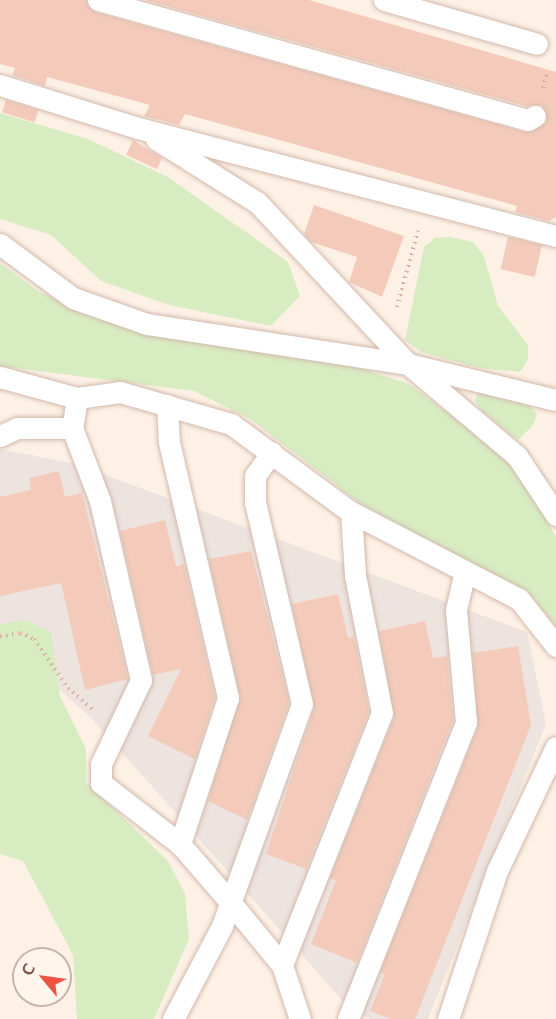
<!DOCTYPE html>
<meta charset="utf-8">
<style>
body{margin:0}
#map{position:relative;width:556px;height:1019px;overflow:hidden;background:#fdf1e5;font-family:Mulish,sans-serif}
div>[style]{position:absolute}
.industrial>*{inset:0;background:#ede4df}
.green>*{inset:0;background:#d8ecc2}
.building>*{inset:0;background:#f4cbbb;transform-origin:0 0}
.path>*{height:4px;margin-top:-2px;transform-origin:0;background:repeating-linear-gradient(90deg,#daad9e 0 1.5px,transparent 0 6px)}
.roads{filter:drop-shadow(0 0 2px #d2b9ad) drop-shadow(0 0 2px #d2b9ad)}
.service>*{height:21px;margin:-10.5px;padding:0 10.5px;transform-origin:10.5px;border-radius:10.5px;background:#fff}
span{translate:-50% -50%;white-space:nowrap;text-align:center;line-height:1.15;-webkit-text-stroke:4.5px #fff5ec;paint-order:stroke}
.north{position:absolute;left:12px;top:947px;width:60px;height:60px;box-sizing:border-box;background:#fff5ec;border:2px solid #c9b4aa;border-radius:50%;rotate:299deg;font-size:16px;font-weight:700;line-height:24px;text-align:center;color:#785348}
.north::after{content:'';display:block;margin:auto;width:21px;height:27px;background:#ee5444;clip-path:polygon(50% 0,100% 100%,50% 72%,0 100%)}
</style>
<div id="map">
<div class="industrial">
<div style="clip-path:polygon(0 449px,76px 464px,527px 632px,546px 724px,428px 1019px,371px 1019px,351px 1010px,92px 719px,0 636px)"></div>
</div>
<div class="green">
<div style="clip-path:polygon(0 113px,88px 139px,168px 177px,288px 262px,300px 296px,271px 326px,169px 305px,101px 281px,51px 235px,0 219px)"></div>
<div style="clip-path:polygon(450px 237px,473px 242px,484px 256px,498px 306px,528px 345px,528px 360px,520px 372px,479px 368px,421px 352px,405px 340px,424px 247px,435px 238px)"></div>
<div style="clip-path:polygon(0 263px,39px 292px,122px 325px,363px 369px,409px 384px,506px 456px,533px 494px,556px 537px,556px 626px,531px 597px,361px 504px,250px 419px,194px 391px,0 366px)"></div>
<div style="clip-path:polygon(477px 393px,526px 402px,537px 414px,533px 425px,518px 440px,482px 411px,475px 401px)"></div>
<div style="clip-path:polygon(24px 620px,51px 632px,60px 696px,86px 749px,86px 782px,167px 860px,185px 893px,189px 939px,154px 1019px,77px 1019px,73px 955px,23px 861px,0 854px,0 624px)"></div>
</div>
<div class="building">
<div style="clip-path:polygon(0 0,86px 0,95px 12px,525px 132px,546px 123px,542px 105px,526px 106px,145px 0,309px 0,556px 72px,556px 217px,549px 221px,515px 212px,517px 206px,185px 114px,179px 125px,144px 116px,150px 105px,47px 77px,45px 86px,12px 75px,15px 68px,0 64px)"></div>
<div style="left:6px;top:100px;width:34px;height:13px;rotate:17deg"></div>
<div style="clip-path:polygon(133px 140px,162px 158px,157px 169px,126px 155px)"></div>
<div style="clip-path:polygon(314px 205px,404px 236px,382px 297px,349px 282px,357px 257px,311px 242px,304px 234px)"></div>
<div style="left:508px;top:237px;width:35px;height:33px;rotate:13deg"></div>
<div style="clip-path:polygon(59px 471px,65px 497px,82px 493px,128px 679px,85px 690px,61px 583px,0 596px,0 497px,31px 490px,29px 478px)"></div>
<div style="clip-path:polygon(165px 520px,176px 566px,184px 564px,215px 697px,195px 759px,148px 736px,181px 669px,153px 675px,120px 531px)"></div>
<div style="clip-path:polygon(251px 551px,289px 703px,247px 820px,208px 801px,240px 696px,209px 559px)"></div>
<div style="clip-path:polygon(338px 594px,348px 638px,354px 637px,369px 712px,306px 869px,266px 854px,314px 708px,292px 604px)"></div>
<div style="clip-path:polygon(425px 621px,433px 658px,447px 656px,453px 720px,357px 963px,311px 944px,336px 880px,330px 878px,394px 717px,379px 631px)"></div>
<div style="clip-path:polygon(518px 646px,531px 725px,415px 1019px,391px 1019px,370px 1011px,385px 974px,380px 972px,478px 727px,473px 653px)"></div>
</div>
<div class="path">
<div style="left:543px;top:88px;width:16px;rotate:-75deg"></div>
<div style="left:397px;top:307px;width:79px;rotate:-74.6deg"></div>
<div style="left:0;top:636px;width:20px;rotate:-9deg"></div>
<div style="left:20px;top:633px;width:15px;rotate:23deg"></div>
<div style="left:34px;top:639px;width:60px;rotate:55.2deg"></div>
<div style="left:68px;top:688px;width:33px;rotate:41deg"></div>
</div>
<div class="roads">
<div class="service">
<div style="left:98px;top:0;width:446px;rotate:15.6deg"></div>
<div style="left:528px;top:120px;width:8px;rotate:-30deg"></div>
<div style="left:384px;top:0;width:159px;rotate:16deg"></div>
<div style="left:0;top:85px;width:145px;rotate:17.3deg"></div>
<div style="left:138px;top:128px;width:432px;rotate:14.5deg"></div>
<div style="left:156px;top:139px;width:120px;rotate:32.1deg"></div>
<div style="left:258px;top:203px;width:220px;rotate:47deg"></div>
<div style="left:408px;top:364px;width:143px;rotate:40.2deg"></div>
<div style="left:517px;top:456px;width:71px;rotate:56.5deg"></div>
<div style="left:0;top:244px;width:91px;rotate:36.5deg"></div>
<div style="left:73px;top:298px;width:78px;rotate:19.4deg"></div>
<div style="left:147px;top:324px;width:264px;rotate:8.7deg"></div>
<div style="left:408px;top:364px;width:152px;rotate:13.7deg"></div>
<div style="left:0;top:377px;width:80px;rotate:15.3deg"></div>
<div style="left:77px;top:398px;width:43px;rotate:-7.9deg"></div>
<div style="left:120px;top:392px;width:116px;rotate:16.1deg"></div>
<div style="left:231px;top:424px;width:149px;rotate:36.3deg"></div>
<div style="left:351px;top:512px;width:189px;rotate:27.4deg"></div>
<div style="left:519px;top:599px;width:60px;rotate:51.8deg"></div>
<div style="left:77px;top:398px;width:30px;rotate:99deg"></div>
<div style="left:72px;top:428px;width:78px;rotate:69deg"></div>
<div style="left:100px;top:501px;width:184px;rotate:77.1deg"></div>
<div style="left:141px;top:680px;width:93px;rotate:115.5deg"></div>
<div style="left:101px;top:764px;width:19px;rotate:90deg"></div>
<div style="left:101px;top:783px;width:100px;rotate:37.7deg"></div>
<div style="left:180px;top:844px;width:78px;rotate:49.2deg"></div>
<div style="left:231px;top:903px;width:80px;rotate:50.6deg"></div>
<div style="left:282px;top:965px;width:57px;rotate:71.6deg"></div>
<div style="left:167px;top:405px;width:37px;rotate:87deg"></div>
<div style="left:169px;top:442px;width:263px;rotate:77deg"></div>
<div style="left:228px;top:698px;width:154px;rotate:108.2deg"></div>
<div style="left:0;top:436px;width:19px;rotate:-25deg"></div>
<div style="left:17px;top:428px;width:55px"></div>
<div style="left:282px;top:965px;width:271px;rotate:-68.4deg"></div>
<div style="left:382px;top:713px;width:141px;rotate:-101.1deg"></div>
<div style="left:355px;top:575px;width:63px;rotate:-93.6deg"></div>
<div style="left:173px;top:1019px;width:105px;rotate:-62.2deg"></div>
<div style="left:222px;top:926px;width:236px;rotate:-70.2deg"></div>
<div style="left:302px;top:704px;width:207px;rotate:-103.1deg"></div>
<div style="left:255px;top:502px;width:26px;rotate:-90deg"></div>
<div style="left:255px;top:476px;width:29px;rotate:-55deg"></div>
<div style="left:348px;top:1019px;width:320px;rotate:-68.3deg"></div>
<div style="left:466px;top:722px;width:112px;rotate:-95.1deg"></div>
<div style="left:456px;top:610px;width:39px;rotate:-77deg"></div>
<div style="left:448px;top:1019px;width:156px;rotate:-71.7deg"></div>
<div style="left:497px;top:871px;width:137px;rotate:-64.6deg"></div>
</div>
</div>
<div class="north">С</div>
</div>
